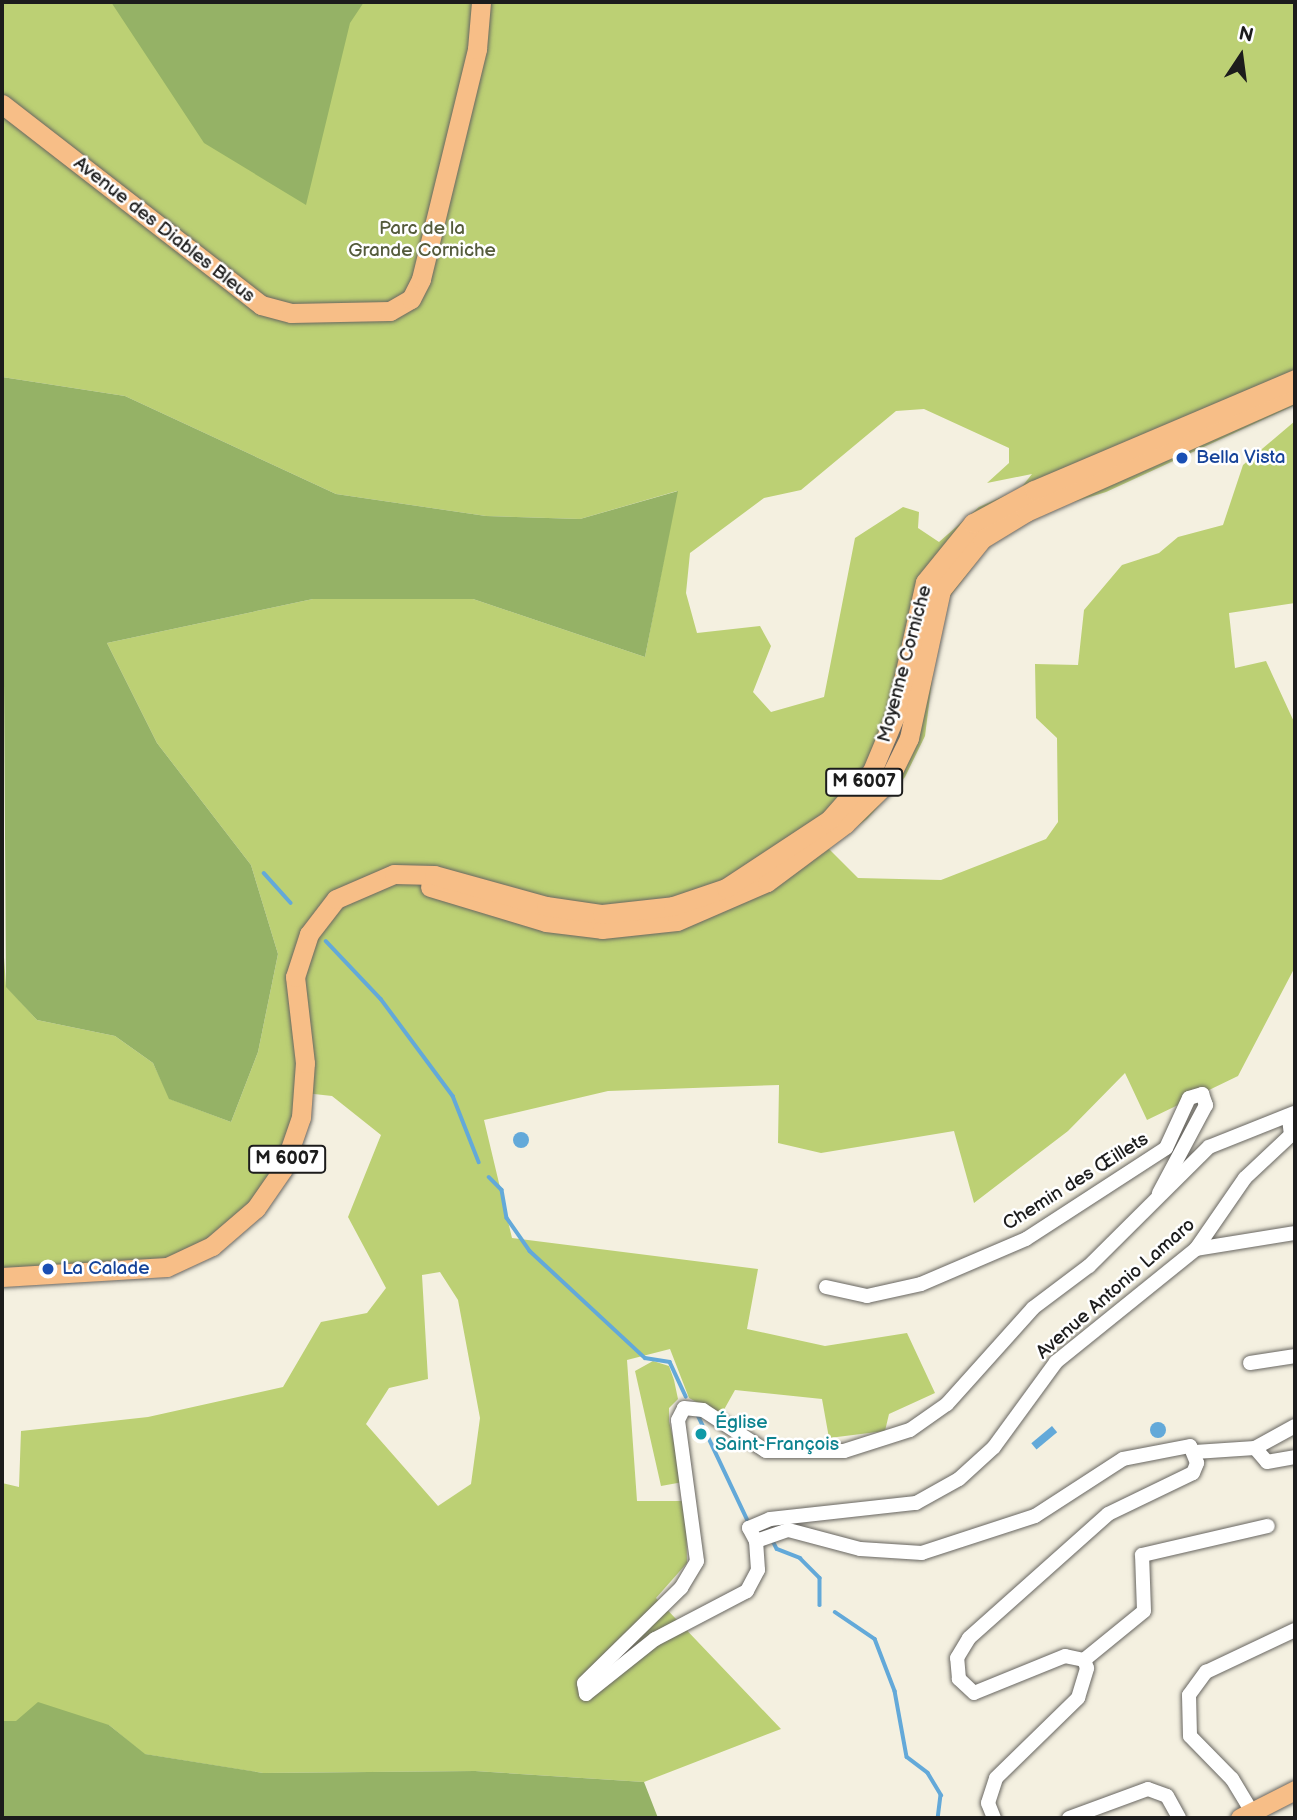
<!DOCTYPE html>
<meta charset="utf-8">
<style>
body{margin:0}
#map{position:relative;width:1297px;height:1820px;overflow:hidden;background:#f4f0e0;font-family:"Balsamiq Sans",sans-serif}
div>[style]{position:absolute}
.green>*{inset:0;background:#bcd074}
.forest>*{inset:0;background:#95b266}
.water>*{inset:0;background:#63a9d9;transform-origin:0 0}
.round{border-radius:50%}
.stream>*{height:3.5px;margin:-1.75px;padding:0 1.75px;transform-origin:1.75px;border-radius:1.75px;background:#63a9d9}
.roads{filter:drop-shadow(0 0 2px #686661) drop-shadow(0 0 2px #686661)}
.minor>*{height:14px;margin:-7px;padding:0 7px;transform-origin:7px;border-radius:7px;background:#fff}
.major>*{height:19px;margin:-9.5px;padding:0 9.5px;transform-origin:9.5px;border-radius:9.5px;background:#f7be87}
.dots>*{width:19px;height:19px;translate:-50% -50%;box-sizing:border-box;border:4px solid #fff;border-radius:50%}
span{translate:-50% -50%;white-space:nowrap;text-align:center;line-height:1.15;-webkit-text-stroke:5px #fff;paint-order:stroke}
.shield-label span{padding:2px 5px;background:#fff;border:2px solid;border-radius:5px;-webkit-text-stroke-width:0}
.shield-label{font-size:18px;color:#1c1c1c;font-weight:700}
.park-label{font-size:19px;color:#545b3b}
.street-label{font-size:19px;color:#1c1c1c}
.transit-label{font-size:19px;color:#164399}
.left{translate:0 -50%;text-align:left}
.culture-label{font-size:19px;color:#0d838f}
.frame{position:absolute;inset:0;border:4px solid #1c1c1c;pointer-events:none}
.north{position:absolute;left:1206px;top:21px;width:70px;height:70px;-webkit-text-stroke:5px #fff;paint-order:stroke;rotate:13deg;font-size:19px;font-weight:700;line-height:28px;text-align:center;color:#1c1c1c}
.north::after{content:'';display:block;margin:auto;width:24px;height:32px;background:#1c1c1c;clip-path:polygon(50% 0,100% 100%,50% 72%,0 100%)}
</style>
<div id="map">
<div class="green">
<div style="clip-path:polygon(evenodd,2px 2px,1295px 2px,1295px 405px,1106px 492px,1041px 512px,988px 547px,941px 608px,925px 736px,905px 777px,867px 819px,828px 848px,858px 878px,941px 880px,1046px 839px,1058px 822px,1057px 738px,1036px 718px,1035px 664px,1078px 665px,1084px 610px,1122px 565px,1159px 553px,1178px 537px,1223px 525px,1243px 465px,1295px 421px,1295px 603px,1229px 613px,1235px 668px,1266px 661px,1295px 724px,1295px 967px,1238px 1076px,1147px 1120px,1125px 1073px,1068px 1131px,974px 1203px,954px 1131px,821px 1153px,778px 1143px,779px 1085px,608px 1091px,484px 1120px,512px 1238px,758px 1269px,747px 1329px,825px 1346px,907px 1333px,935px 1393px,889px 1414px,885px 1431px,829px 1438px,822px 1399px,735px 1390px,721px 1415px,689px 1398px,670px 1349px,627px 1360px,637px 1501px,686px 1501px,687px 1563px,656px 1598px,781px 1729px,644px 1782px,475px 1771px,263px 1773px,144px 1754px,109px 1725px,2px 1721px,2px 1483px,19px 1487px,21px 1431px,148px 1417px,283px 1387px,321px 1322px,367px 1313px,386px 1288px,348px 1217px,381px 1135px,332px 1096px,296px 1092px,289px 1133px,273px 1170px,255px 1198px,197px 1247px,164px 1260px,2px 1268px,2px 928px,6px 986px,37px 1020px,115px 1036px,153px 1063px,170px 1099px,231px 1122px,258px 1052px,278px 954px,251px 865px,157px 743px,107px 643px,313px 599px,473px 599px,645px 657px,677px 491px,580px 519px,486px 516px,336px 494px,125px 396px,2px 377px,2px 2px,924px 409px,1009px 448px,1009px 463px,987px 483px,1032px 474px,1020px 489px,979px 507px,939px 542px,918px 528px,919px 512px,903px 507px,855px 538px,824px 697px,771px 712px,753px 692px,771px 646px,760px 626px,697px 633px,686px 593px,690px 553px,764px 498px,801px 490px,896px 411px,924px 409px,2px 2px,440px 1272px,458px 1300px,480px 1418px,471px 1484px,438px 1506px,366px 1424px,389px 1388px,428px 1379px,422px 1275px,440px 1272px)"></div>
<div style="clip-path:polygon(653px 1361px,669px 1366px,674px 1380px,678px 1399px,669px 1408px,669px 1421px,683px 1482px,661px 1486px,635px 1371px)"></div>
</div>
<div class="forest">
<div style="clip-path:polygon(111px 2px,364px 2px,350px 23px,306px 205px,204px 143px)"></div>
<div style="clip-path:polygon(2px 377px,125px 396px,336px 494px,486px 516px,580px 519px,678px 491px,645px 657px,473px 599px,313px 599px,107px 643px,157px 743px,251px 865px,278px 954px,258px 1052px,231px 1122px,169px 1099px,153px 1063px,115px 1036px,37px 1020px,6px 987px)"></div>
<div style="clip-path:polygon(38px 1702px,109px 1725px,145px 1754px,263px 1773px,475px 1771px,644px 1782px,658px 1818px,2px 1818px,2px 1721px,16px 1721px)"></div>
</div>
<div class="water">
<div class="round" style="left:513px;top:1132px;width:16px;height:16px"></div>
<div class="round" style="left:1150px;top:1422px;width:16px;height:16px"></div>
<div style="left:1052px;top:1426px;width:8px;height:27px;rotate:50deg"></div>
</div>
<div class="stream">
<div style="left:264px;top:873px;width:40px;rotate:48deg"></div>
<div style="left:326px;top:941px;width:80px;rotate:46.5deg"></div>
<div style="left:381px;top:999px;width:121px;rotate:53.4deg"></div>
<div style="left:453px;top:1096px;width:71px;rotate:68.5deg"></div>
<div style="left:489px;top:1177px;width:18px;rotate:45deg"></div>
<div style="left:502px;top:1190px;width:28px;rotate:80deg"></div>
<div style="left:507px;top:1218px;width:40px;rotate:55.1deg"></div>
<div style="left:530px;top:1251px;width:157px;rotate:42.9deg"></div>
<div style="left:645px;top:1358px;width:25px;rotate:9deg"></div>
<div style="left:670px;top:1362px;width:38px;rotate:65deg"></div>
<div style="left:698px;top:1415px;width:119px;rotate:64.7deg"></div>
<div style="left:772px;top:1539px;width:11px;rotate:63deg"></div>
<div style="left:777px;top:1549px;width:25px;rotate:21deg"></div>
<div style="left:800px;top:1558px;width:28px;rotate:45deg"></div>
<div style="left:820px;top:1578px;width:27px;rotate:90deg"></div>
<div style="left:835px;top:1612px;width:48px;rotate:34deg"></div>
<div style="left:875px;top:1639px;width:56px;rotate:69deg"></div>
<div style="left:895px;top:1691px;width:67px;rotate:79.7deg"></div>
<div style="left:907px;top:1757px;width:26px;rotate:37deg"></div>
<div style="left:928px;top:1773px;width:26px;rotate:59deg"></div>
<div style="left:941px;top:1795px;width:23px;rotate:97deg"></div>
</div>
<div class="roads">
<div class="minor">
<div style="left:1196px;top:1249px;width:100px;rotate:-9.2deg"></div>
<div style="left:826px;top:1287px;width:42px;rotate:12.4deg"></div>
<div style="left:867px;top:1296px;width:55px;rotate:-12.5deg"></div>
<div style="left:921px;top:1284px;width:114px;rotate:-23.2deg"></div>
<div style="left:1026px;top:1239px;width:167px;rotate:-33deg"></div>
<div style="left:1166px;top:1148px;width:55px;rotate:-65.3deg"></div>
<div style="left:1189px;top:1098px;width:14px;rotate:-17deg"></div>
<div style="left:1202px;top:1094px;width:12px;rotate:70deg"></div>
<div style="left:1206px;top:1105px;width:100px;rotate:118.1deg"></div>
<div style="left:1250px;top:1363px;width:46px;rotate:-8.8deg"></div>
<div style="left:1295px;top:1426px;width:46px;rotate:151.2deg"></div>
<div style="left:1255px;top:1448px;width:18px;rotate:49deg"></div>
<div style="left:1267px;top:1462px;width:28px;rotate:-10deg"></div>
<div style="left:1195px;top:1452px;width:60px;rotate:-3.8deg"></div>
<div style="left:756px;top:1541px;width:29px;rotate:86deg"></div>
<div style="left:758px;top:1570px;width:24px;rotate:118deg"></div>
<div style="left:747px;top:1591px;width:104px;rotate:152.4deg"></div>
<div style="left:655px;top:1639px;width:88px;rotate:141.4deg"></div>
<div style="left:586px;top:1694px;width:11px;rotate:-100deg"></div>
<div style="left:584px;top:1683px;width:136px;rotate:-44.4deg"></div>
<div style="left:681px;top:1588px;width:31px;rotate:-59deg"></div>
<div style="left:697px;top:1561px;width:142px;rotate:-97.7deg"></div>
<div style="left:678px;top:1420px;width:13px;rotate:-63deg"></div>
<div style="left:684px;top:1408px;width:19px;rotate:6deg"></div>
<div style="left:703px;top:1410px;width:75px;rotate:33.1deg"></div>
<div style="left:766px;top:1451px;width:78px"></div>
<div style="left:844px;top:1451px;width:69px;rotate:-17.7deg"></div>
<div style="left:910px;top:1430px;width:45px;rotate:-35.1deg"></div>
<div style="left:947px;top:1404px;width:129px;rotate:-48.1deg"></div>
<div style="left:1033px;top:1308px;width:70px;rotate:-36.9deg"></div>
<div style="left:1089px;top:1266px;width:169px;rotate:-44.8deg"></div>
<div style="left:1209px;top:1147px;width:92px;rotate:-21.8deg"></div>
<div style="left:1084px;top:1660px;width:77px;rotate:-39.2deg"></div>
<div style="left:1144px;top:1611px;width:56px;rotate:-92deg"></div>
<div style="left:1142px;top:1555px;width:129px;rotate:-13deg"></div>
<div style="left:1252px;top:1812px;width:39px;rotate:-121deg"></div>
<div style="left:1232px;top:1779px;width:60px;rotate:-134.3deg"></div>
<div style="left:1190px;top:1736px;width:41px;rotate:-91.4deg"></div>
<div style="left:1189px;top:1695px;width:29px;rotate:-54deg"></div>
<div style="left:1206px;top:1672px;width:98px;rotate:-25.3deg"></div>
<div style="left:994px;top:1818px;width:16px;rotate:-112deg"></div>
<div style="left:988px;top:1803px;width:26px;rotate:-72deg"></div>
<div style="left:996px;top:1778px;width:115px;rotate:-44.3deg"></div>
<div style="left:1078px;top:1698px;width:31px;rotate:-73deg"></div>
<div style="left:1087px;top:1668px;width:9px;rotate:-111deg"></div>
<div style="left:1084px;top:1660px;width:19px;rotate:-168deg"></div>
<div style="left:1065px;top:1656px;width:98px;rotate:157.9deg"></div>
<div style="left:974px;top:1693px;width:21px;rotate:-137deg"></div>
<div style="left:959px;top:1679px;width:21px;rotate:-95deg"></div>
<div style="left:957px;top:1658px;width:23px;rotate:-59deg"></div>
<div style="left:969px;top:1638px;width:186px;rotate:-41.7deg"></div>
<div style="left:1108px;top:1514px;width:94px;rotate:-25.8deg"></div>
<div style="left:1193px;top:1473px;width:11px;rotate:-68deg"></div>
<div style="left:1197px;top:1463px;width:18px;rotate:-112deg"></div>
<div style="left:1190px;top:1446px;width:68px;rotate:169deg"></div>
<div style="left:1123px;top:1459px;width:105px;rotate:147.1deg"></div>
<div style="left:1035px;top:1516px;width:119px;rotate:161.9deg"></div>
<div style="left:922px;top:1553px;width:62px;rotate:-176.3deg"></div>
<div style="left:860px;top:1549px;width:74px;rotate:-165.2deg"></div>
<div style="left:788px;top:1530px;width:34px;rotate:161deg"></div>
<div style="left:756px;top:1541px;width:15px;rotate:-118deg"></div>
<div style="left:749px;top:1528px;width:23px;rotate:-23deg"></div>
<div style="left:770px;top:1519px;width:147px;rotate:-6.3deg"></div>
<div style="left:916px;top:1503px;width:49px;rotate:-29.2deg"></div>
<div style="left:959px;top:1479px;width:47px;rotate:-42.4deg"></div>
<div style="left:994px;top:1447px;width:105px;rotate:-53.9deg"></div>
<div style="left:1056px;top:1362px;width:180px;rotate:-38.9deg"></div>
<div style="left:1196px;top:1249px;width:86px;rotate:-55.4deg"></div>
<div style="left:1245px;top:1178px;width:63px;rotate:-43.1deg"></div>
<div style="left:1291px;top:1135px;width:17px;rotate:-97deg"></div>
<div style="left:1069px;top:1818px;width:84px;rotate:-20.2deg"></div>
<div style="left:1148px;top:1789px;width:20px;rotate:20deg"></div>
<div style="left:1167px;top:1796px;width:25px;rotate:61deg"></div>
</div>
<div class="major">
<div style="left:2px;top:104px;width:328px;rotate:37.8deg"></div>
<div style="left:261px;top:305px;width:31px;rotate:15deg"></div>
<div style="left:291px;top:313px;width:99px;rotate:-1.2deg"></div>
<div style="left:390px;top:311px;width:24px;rotate:-30deg"></div>
<div style="left:411px;top:299px;width:22px;rotate:-63deg"></div>
<div style="left:421px;top:279px;width:237px;rotate:-76.3deg"></div>
<div style="left:477px;top:49px;width:47px;rotate:-85.1deg"></div>
<div style="left:430px;top:887px;width:121px;rotate:16.8deg"></div>
<div style="left:546px;top:922px;width:56px;rotate:7.1deg"></div>
<div style="left:602px;top:929px;width:75px;rotate:-6.1deg"></div>
<div style="left:677px;top:921px;width:98px;rotate:-23.4deg"></div>
<div style="left:767px;top:882px;width:97px;rotate:-36.6deg"></div>
<div style="left:845px;top:824px;width:59px;rotate:-44.3deg"></div>
<div style="left:887px;top:783px;width:50px;rotate:-63.9deg"></div>
<div style="left:909px;top:738px;width:151px;rotate:-77.8deg"></div>
<div style="left:941px;top:590px;width:65px;rotate:-51.2deg"></div>
<div style="left:982px;top:539px;width:52px;rotate:-31.5deg"></div>
<div style="left:1026px;top:512px;width:294px;rotate:-23.9deg"></div>
<div style="left:2px;top:1277px;width:165px;rotate:-3.5deg"></div>
<div style="left:167px;top:1267px;width:50px;rotate:-25deg"></div>
<div style="left:212px;top:1246px;width:58px;rotate:-40.8deg"></div>
<div style="left:256px;top:1208px;width:47px;rotate:-55.3deg"></div>
<div style="left:283px;top:1169px;width:55px;rotate:-70.9deg"></div>
<div style="left:301px;top:1117px;width:54px;rotate:-85.8deg"></div>
<div style="left:305px;top:1063px;width:87px;rotate:-96.6deg"></div>
<div style="left:295px;top:977px;width:45px;rotate:-72deg"></div>
<div style="left:309px;top:934px;width:44px;rotate:-52.4deg"></div>
<div style="left:336px;top:899px;width:63px;rotate:-23.3deg"></div>
<div style="left:394px;top:874px;width:40px;rotate:1.4deg"></div>
<div style="left:434px;top:875px;width:116px;rotate:15.5deg"></div>
<div style="left:546px;top:906px;width:57px;rotate:8.1deg"></div>
<div style="left:602px;top:914px;width:71px;rotate:-6.4deg"></div>
<div style="left:673px;top:906px;width:56px;rotate:-18.8deg"></div>
<div style="left:726px;top:888px;width:123px;rotate:-33.4deg"></div>
<div style="left:829px;top:820px;width:65px;rotate:-48.7deg"></div>
<div style="left:872px;top:771px;width:60px;rotate:-67.3deg"></div>
<div style="left:895px;top:716px;width:137px;rotate:-77.4deg"></div>
<div style="left:925px;top:582px;width:76px;rotate:-50.9deg"></div>
<div style="left:973px;top:523px;width:69px;rotate:-28.4deg"></div>
<div style="left:1034px;top:490px;width:284px;rotate:-23deg"></div>
<div style="left:1240px;top:1818px;width:62px;rotate:-27deg"></div>
</div>
</div>
<div class="dots">
<div style="left:1182px;top:458px;background:#1a4fb4"></div>
<div style="left:48px;top:1269px;background:#1a4fb4"></div>
<div style="left:701px;top:1434px;background:#0f9aa8"></div>
</div>
<div class="shield-label">
<span style="left:864px;top:782px">M 6007</span>
<span style="left:287px;top:1159px">M 6007</span>
</div>
<div class="park-label">
<span style="left:422px;top:240px">Parc de la<br>Grande Corniche</span>
</div>
<div class="street-label">
<span style="left:164px;top:230px;rotate:38deg">Avenue des Diables Bleus</span>
<span style="left:905px;top:664px;rotate:-75deg">Moyenne Corniche</span>
<span style="left:1076px;top:1182px;rotate:-32deg">Chemin des Œillets</span>
<span style="left:1116px;top:1289px;rotate:-41deg">Avenue Antonio Lamaro</span>
</div>
<div class="transit-label">
<span class="left" style="left:1196px;top:458px">Bella Vista</span>
<span class="left" style="left:62px;top:1269px">La Calade</span>
</div>
<div class="culture-label">
<span class="left" style="left:715px;top:1434px">Église<br>Saint-François</span>
</div>
<div class="frame"></div>
<div class="north">N</div>
</div>
